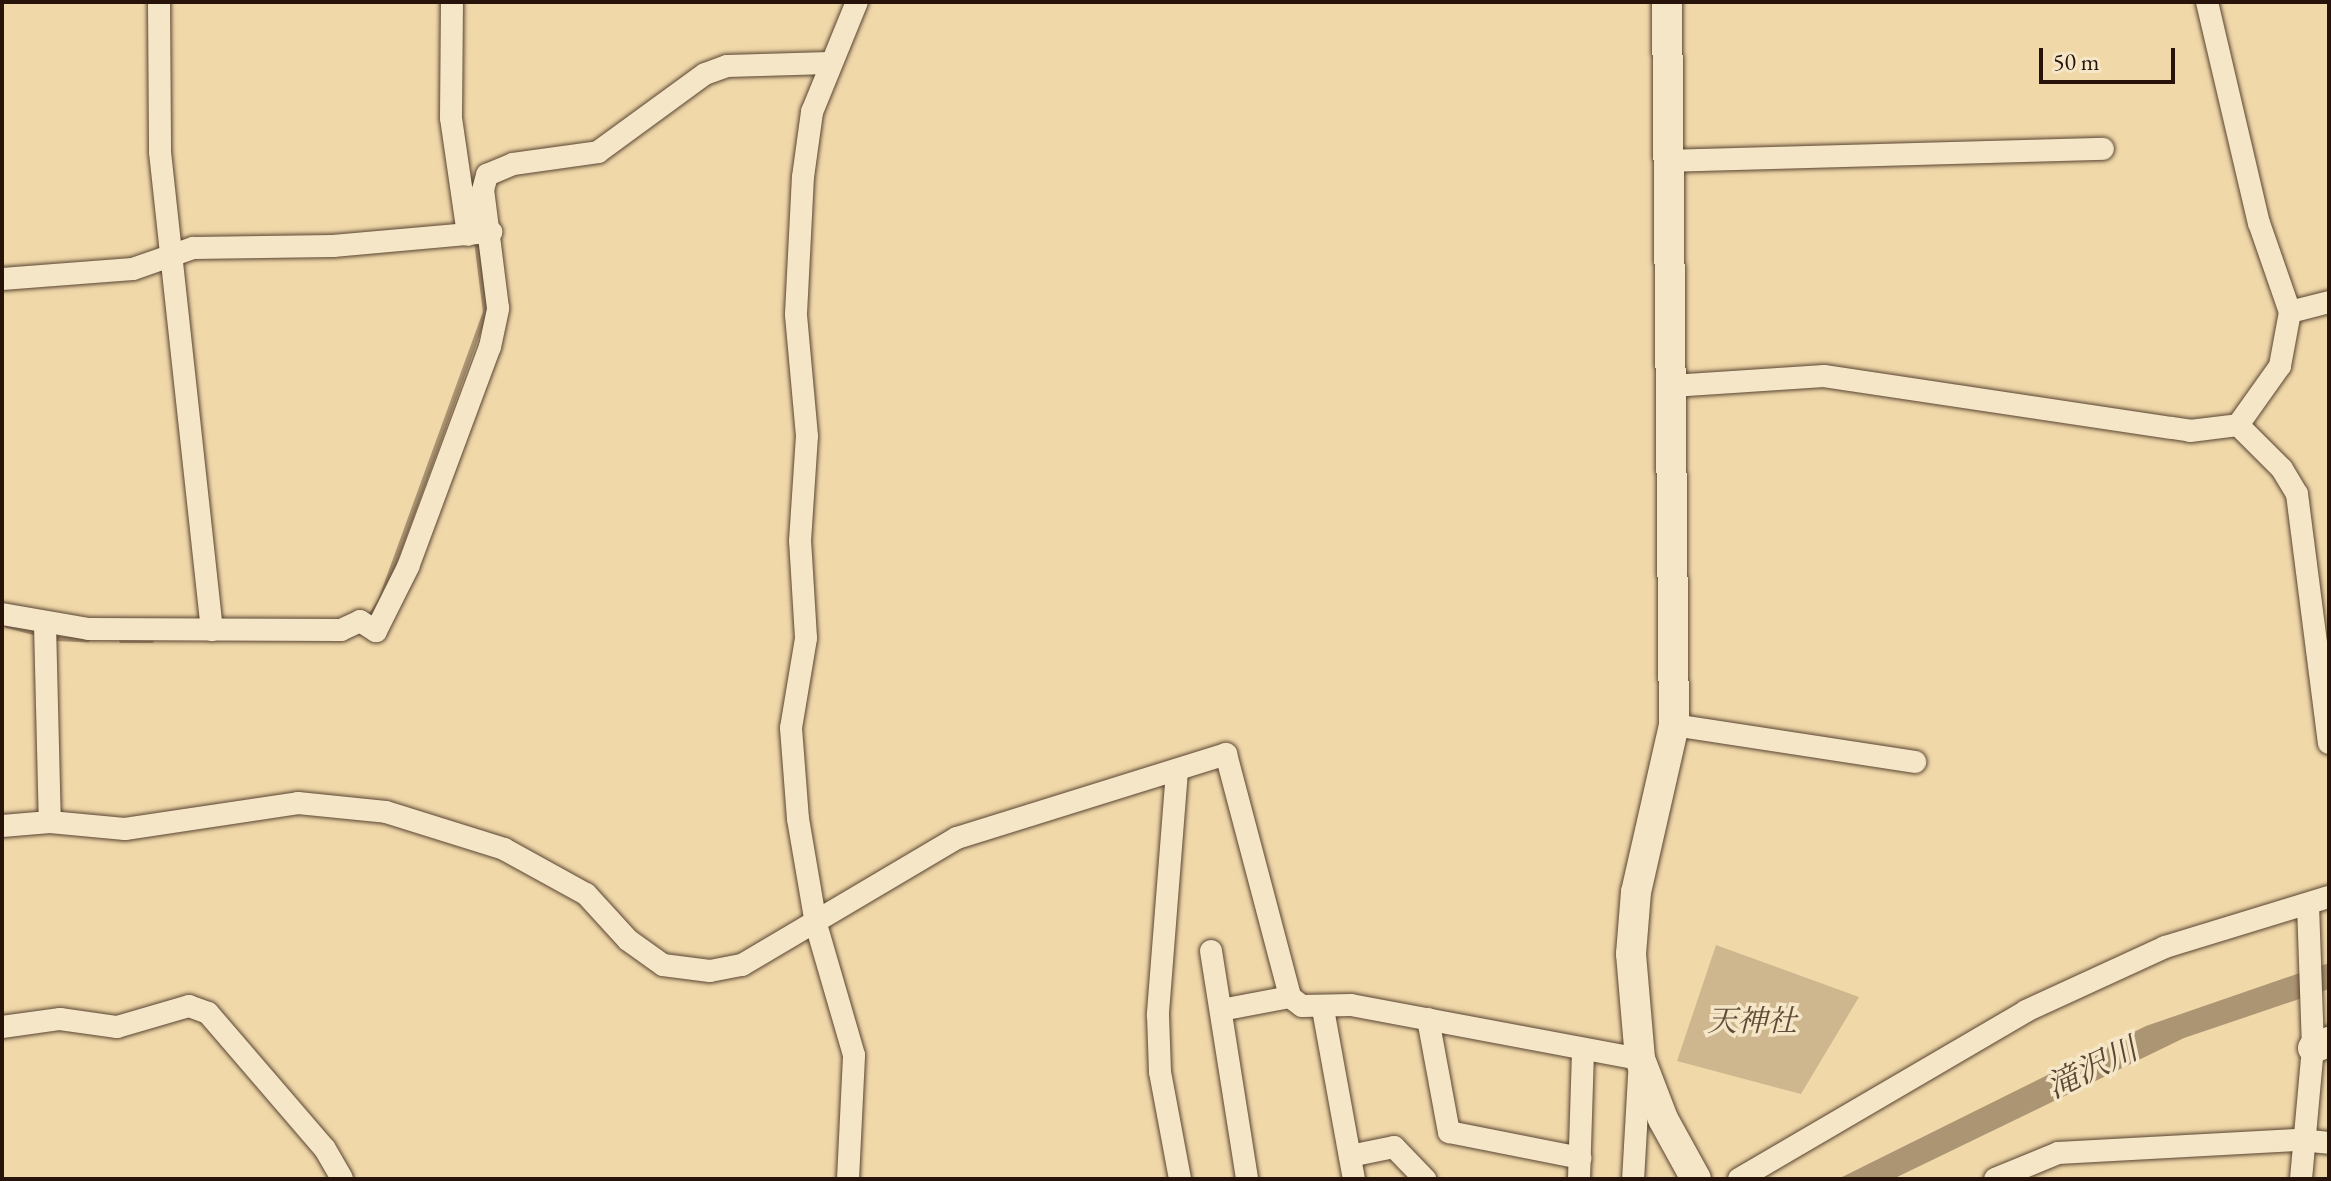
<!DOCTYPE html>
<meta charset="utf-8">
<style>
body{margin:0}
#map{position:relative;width:2331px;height:1181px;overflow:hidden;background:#f0d8a9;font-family:"EB Garamond","Noto Serif JP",serif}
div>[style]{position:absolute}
.green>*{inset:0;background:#ceb78e}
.water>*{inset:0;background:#ac9573}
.stream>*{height:5px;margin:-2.5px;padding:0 2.5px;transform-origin:2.5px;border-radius:2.5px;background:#ac9573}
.roads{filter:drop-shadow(0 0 2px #594432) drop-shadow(0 0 2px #594432)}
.street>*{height:22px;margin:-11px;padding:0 11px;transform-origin:11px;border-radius:11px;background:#f5e6c7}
.secondary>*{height:30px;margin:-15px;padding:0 15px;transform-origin:15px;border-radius:15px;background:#f5e6c7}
span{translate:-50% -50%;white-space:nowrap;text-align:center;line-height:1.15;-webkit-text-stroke:7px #f5e6c7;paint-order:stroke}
.park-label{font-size:30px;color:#614c38;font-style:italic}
.water-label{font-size:32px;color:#5c4734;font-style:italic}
.frame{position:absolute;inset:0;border:4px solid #27130a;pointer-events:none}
.scale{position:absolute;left:2039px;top:48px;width:136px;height:36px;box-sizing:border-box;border:4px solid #27130a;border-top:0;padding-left:10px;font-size:24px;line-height:28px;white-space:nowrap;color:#27130a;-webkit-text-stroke:6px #f5e6c7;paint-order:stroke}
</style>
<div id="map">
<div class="green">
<div style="clip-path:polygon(1716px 945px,1859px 997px,1801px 1094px,1677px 1061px)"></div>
</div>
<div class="water">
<div style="clip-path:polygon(2329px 963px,2329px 989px,2184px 1038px,1893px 1179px,1838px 1179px,2146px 1026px)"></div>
</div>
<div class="stream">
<div style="left:367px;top:620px;width:24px;rotate:-57deg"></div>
<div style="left:380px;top:600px;width:307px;rotate:-70deg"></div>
<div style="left:485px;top:312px;width:72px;rotate:-97.2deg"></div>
<div style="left:7px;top:625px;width:34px;rotate:15deg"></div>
<div style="left:53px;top:638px;width:34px;rotate:2deg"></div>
<div style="left:121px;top:640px;width:30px"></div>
</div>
<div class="roads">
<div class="street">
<div style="left:159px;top:2px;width:150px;rotate:89.6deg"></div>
<div style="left:160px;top:152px;width:481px;rotate:83.8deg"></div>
<div style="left:452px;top:2px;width:116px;rotate:90.5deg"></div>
<div style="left:451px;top:118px;width:118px;rotate:81.7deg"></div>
<div style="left:2207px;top:2px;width:227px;rotate:76.8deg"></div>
<div style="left:2259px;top:223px;width:94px;rotate:70.8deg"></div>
<div style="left:2290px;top:312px;width:55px;rotate:100.5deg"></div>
<div style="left:2280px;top:366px;width:72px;rotate:125.4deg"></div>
<div style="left:1666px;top:161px;width:437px;rotate:-1.6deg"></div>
<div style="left:2px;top:279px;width:131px;rotate:-4.4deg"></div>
<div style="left:133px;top:269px;width:64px;rotate:-19.3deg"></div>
<div style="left:193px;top:248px;width:140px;rotate:-0.8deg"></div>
<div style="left:333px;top:246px;width:159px;rotate:-5.1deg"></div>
<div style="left:2290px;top:312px;width:40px;rotate:-14.4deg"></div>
<div style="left:1672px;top:386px;width:152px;rotate:-3.8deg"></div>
<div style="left:1824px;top:376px;width:370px;rotate:8.5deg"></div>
<div style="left:2190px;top:431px;width:48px;rotate:-7.1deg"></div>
<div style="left:2238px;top:425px;width:62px;rotate:45deg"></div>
<div style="left:2282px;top:469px;width:29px;rotate:59deg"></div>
<div style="left:2297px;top:494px;width:251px;rotate:82.7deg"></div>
<div style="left:2px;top:614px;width:88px;rotate:9.8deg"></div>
<div style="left:89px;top:629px;width:252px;rotate:0.2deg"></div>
<div style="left:341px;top:630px;width:21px;rotate:-25deg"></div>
<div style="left:360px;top:621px;width:19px;rotate:32deg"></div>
<div style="left:376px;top:631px;width:72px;rotate:-63.4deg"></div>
<div style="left:408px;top:567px;width:235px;rotate:-69.6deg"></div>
<div style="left:490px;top:347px;width:40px;rotate:-78deg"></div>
<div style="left:498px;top:308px;width:119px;rotate:-97.2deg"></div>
<div style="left:483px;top:190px;width:16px;rotate:-75deg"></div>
<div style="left:487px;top:175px;width:28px;rotate:-23deg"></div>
<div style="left:513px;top:164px;width:86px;rotate:-8deg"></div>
<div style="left:598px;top:152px;width:132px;rotate:-36.1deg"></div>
<div style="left:705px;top:74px;width:23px;rotate:-20deg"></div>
<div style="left:727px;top:66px;width:102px;rotate:-1.7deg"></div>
<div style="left:45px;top:624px;width:198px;rotate:88.6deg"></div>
<div style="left:1674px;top:725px;width:244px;rotate:8.7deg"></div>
<div style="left:1177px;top:771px;width:245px;rotate:94.5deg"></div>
<div style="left:1158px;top:1015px;width:57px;rotate:88deg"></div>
<div style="left:1160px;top:1072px;width:109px;rotate:79.4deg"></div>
<div style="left:2px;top:826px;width:48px;rotate:-4.8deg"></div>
<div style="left:50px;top:822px;width:75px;rotate:5.3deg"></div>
<div style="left:125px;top:829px;width:175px;rotate:-8.5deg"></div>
<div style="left:298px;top:803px;width:88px;rotate:5.8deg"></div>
<div style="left:386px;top:812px;width:124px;rotate:17.4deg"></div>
<div style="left:504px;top:849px;width:94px;rotate:28.8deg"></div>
<div style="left:586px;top:894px;width:62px;rotate:47.6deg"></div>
<div style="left:628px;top:940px;width:43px;rotate:35.5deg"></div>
<div style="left:663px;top:965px;width:47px;rotate:7.3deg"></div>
<div style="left:710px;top:971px;width:33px;rotate:-11deg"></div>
<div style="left:742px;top:965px;width:250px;rotate:-30.6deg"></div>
<div style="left:957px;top:838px;width:282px;rotate:-17.3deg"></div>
<div style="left:1226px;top:754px;width:251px;rotate:75.2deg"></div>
<div style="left:1290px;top:997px;width:15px;rotate:37deg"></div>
<div style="left:1302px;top:1006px;width:49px;rotate:-1.2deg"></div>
<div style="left:1351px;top:1005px;width:294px;rotate:10.6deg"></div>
<div style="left:1640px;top:1059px;width:120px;rotate:93.3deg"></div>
<div style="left:1211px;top:951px;width:231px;rotate:81deg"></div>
<div style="left:1323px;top:1009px;width:173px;rotate:79.7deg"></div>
<div style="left:1221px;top:1010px;width:70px;rotate:-10.7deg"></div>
<div style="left:1428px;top:1019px;width:115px;rotate:79.5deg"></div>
<div style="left:1449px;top:1132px;width:134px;rotate:11.2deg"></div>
<div style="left:2px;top:1027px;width:59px;rotate:-7.9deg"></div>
<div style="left:60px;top:1019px;width:58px;rotate:8deg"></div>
<div style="left:117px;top:1027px;width:75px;rotate:-16.3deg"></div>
<div style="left:189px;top:1006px;width:20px;rotate:20deg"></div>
<div style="left:208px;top:1013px;width:179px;rotate:49.3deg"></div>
<div style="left:325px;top:1149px;width:34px;rotate:60deg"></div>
<div style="left:1350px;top:1156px;width:45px;rotate:-11.6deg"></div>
<div style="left:1394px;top:1147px;width:45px;rotate:45.9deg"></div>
<div style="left:848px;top:1179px;width:124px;rotate:-87.2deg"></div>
<div style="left:854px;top:1055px;width:136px;rotate:-106.2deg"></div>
<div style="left:816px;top:924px;width:107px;rotate:-99.7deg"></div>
<div style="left:798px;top:819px;width:91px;rotate:-94.4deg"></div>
<div style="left:791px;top:728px;width:91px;rotate:-80.5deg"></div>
<div style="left:806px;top:638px;width:97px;rotate:-93.5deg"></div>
<div style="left:800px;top:541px;width:105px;rotate:-86.2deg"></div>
<div style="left:807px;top:436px;width:122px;rotate:-95.2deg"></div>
<div style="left:796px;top:314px;width:137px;rotate:-87.1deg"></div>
<div style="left:803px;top:177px;width:66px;rotate:-82.1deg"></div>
<div style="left:812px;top:112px;width:119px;rotate:-67.8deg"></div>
<div style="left:1579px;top:1179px;width:130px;rotate:-88.2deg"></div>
<div style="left:1739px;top:1179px;width:333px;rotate:-30.3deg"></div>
<div style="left:2026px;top:1011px;width:153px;rotate:-24.7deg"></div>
<div style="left:2165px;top:947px;width:171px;rotate:-17deg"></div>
<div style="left:1995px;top:1179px;width:68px;rotate:-22.4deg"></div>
<div style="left:2058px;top:1153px;width:243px;rotate:-3.1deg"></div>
<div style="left:2301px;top:1140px;width:28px;rotate:6deg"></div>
<div style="left:2301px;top:1179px;width:132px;rotate:-84.8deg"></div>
<div style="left:2313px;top:1048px;width:141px;rotate:-92deg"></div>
</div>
<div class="secondary">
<div style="left:1667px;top:2px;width:723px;rotate:89.45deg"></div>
<div style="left:1674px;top:725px;width:171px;rotate:102.8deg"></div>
<div style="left:1636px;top:892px;width:62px;rotate:94.6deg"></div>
<div style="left:1631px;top:954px;width:105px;rotate:85.1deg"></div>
<div style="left:1640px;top:1059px;width:64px;rotate:69deg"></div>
<div style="left:1663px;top:1119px;width:68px;rotate:61.2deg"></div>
<div style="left:2313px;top:1048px;width:17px;rotate:-21deg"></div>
</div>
</div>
<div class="park-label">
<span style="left:1752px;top:1021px">天神社</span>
</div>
<div class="water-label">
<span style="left:2092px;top:1068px;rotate:-26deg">滝沢川</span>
</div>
<div class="frame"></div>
<div class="scale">50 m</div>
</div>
